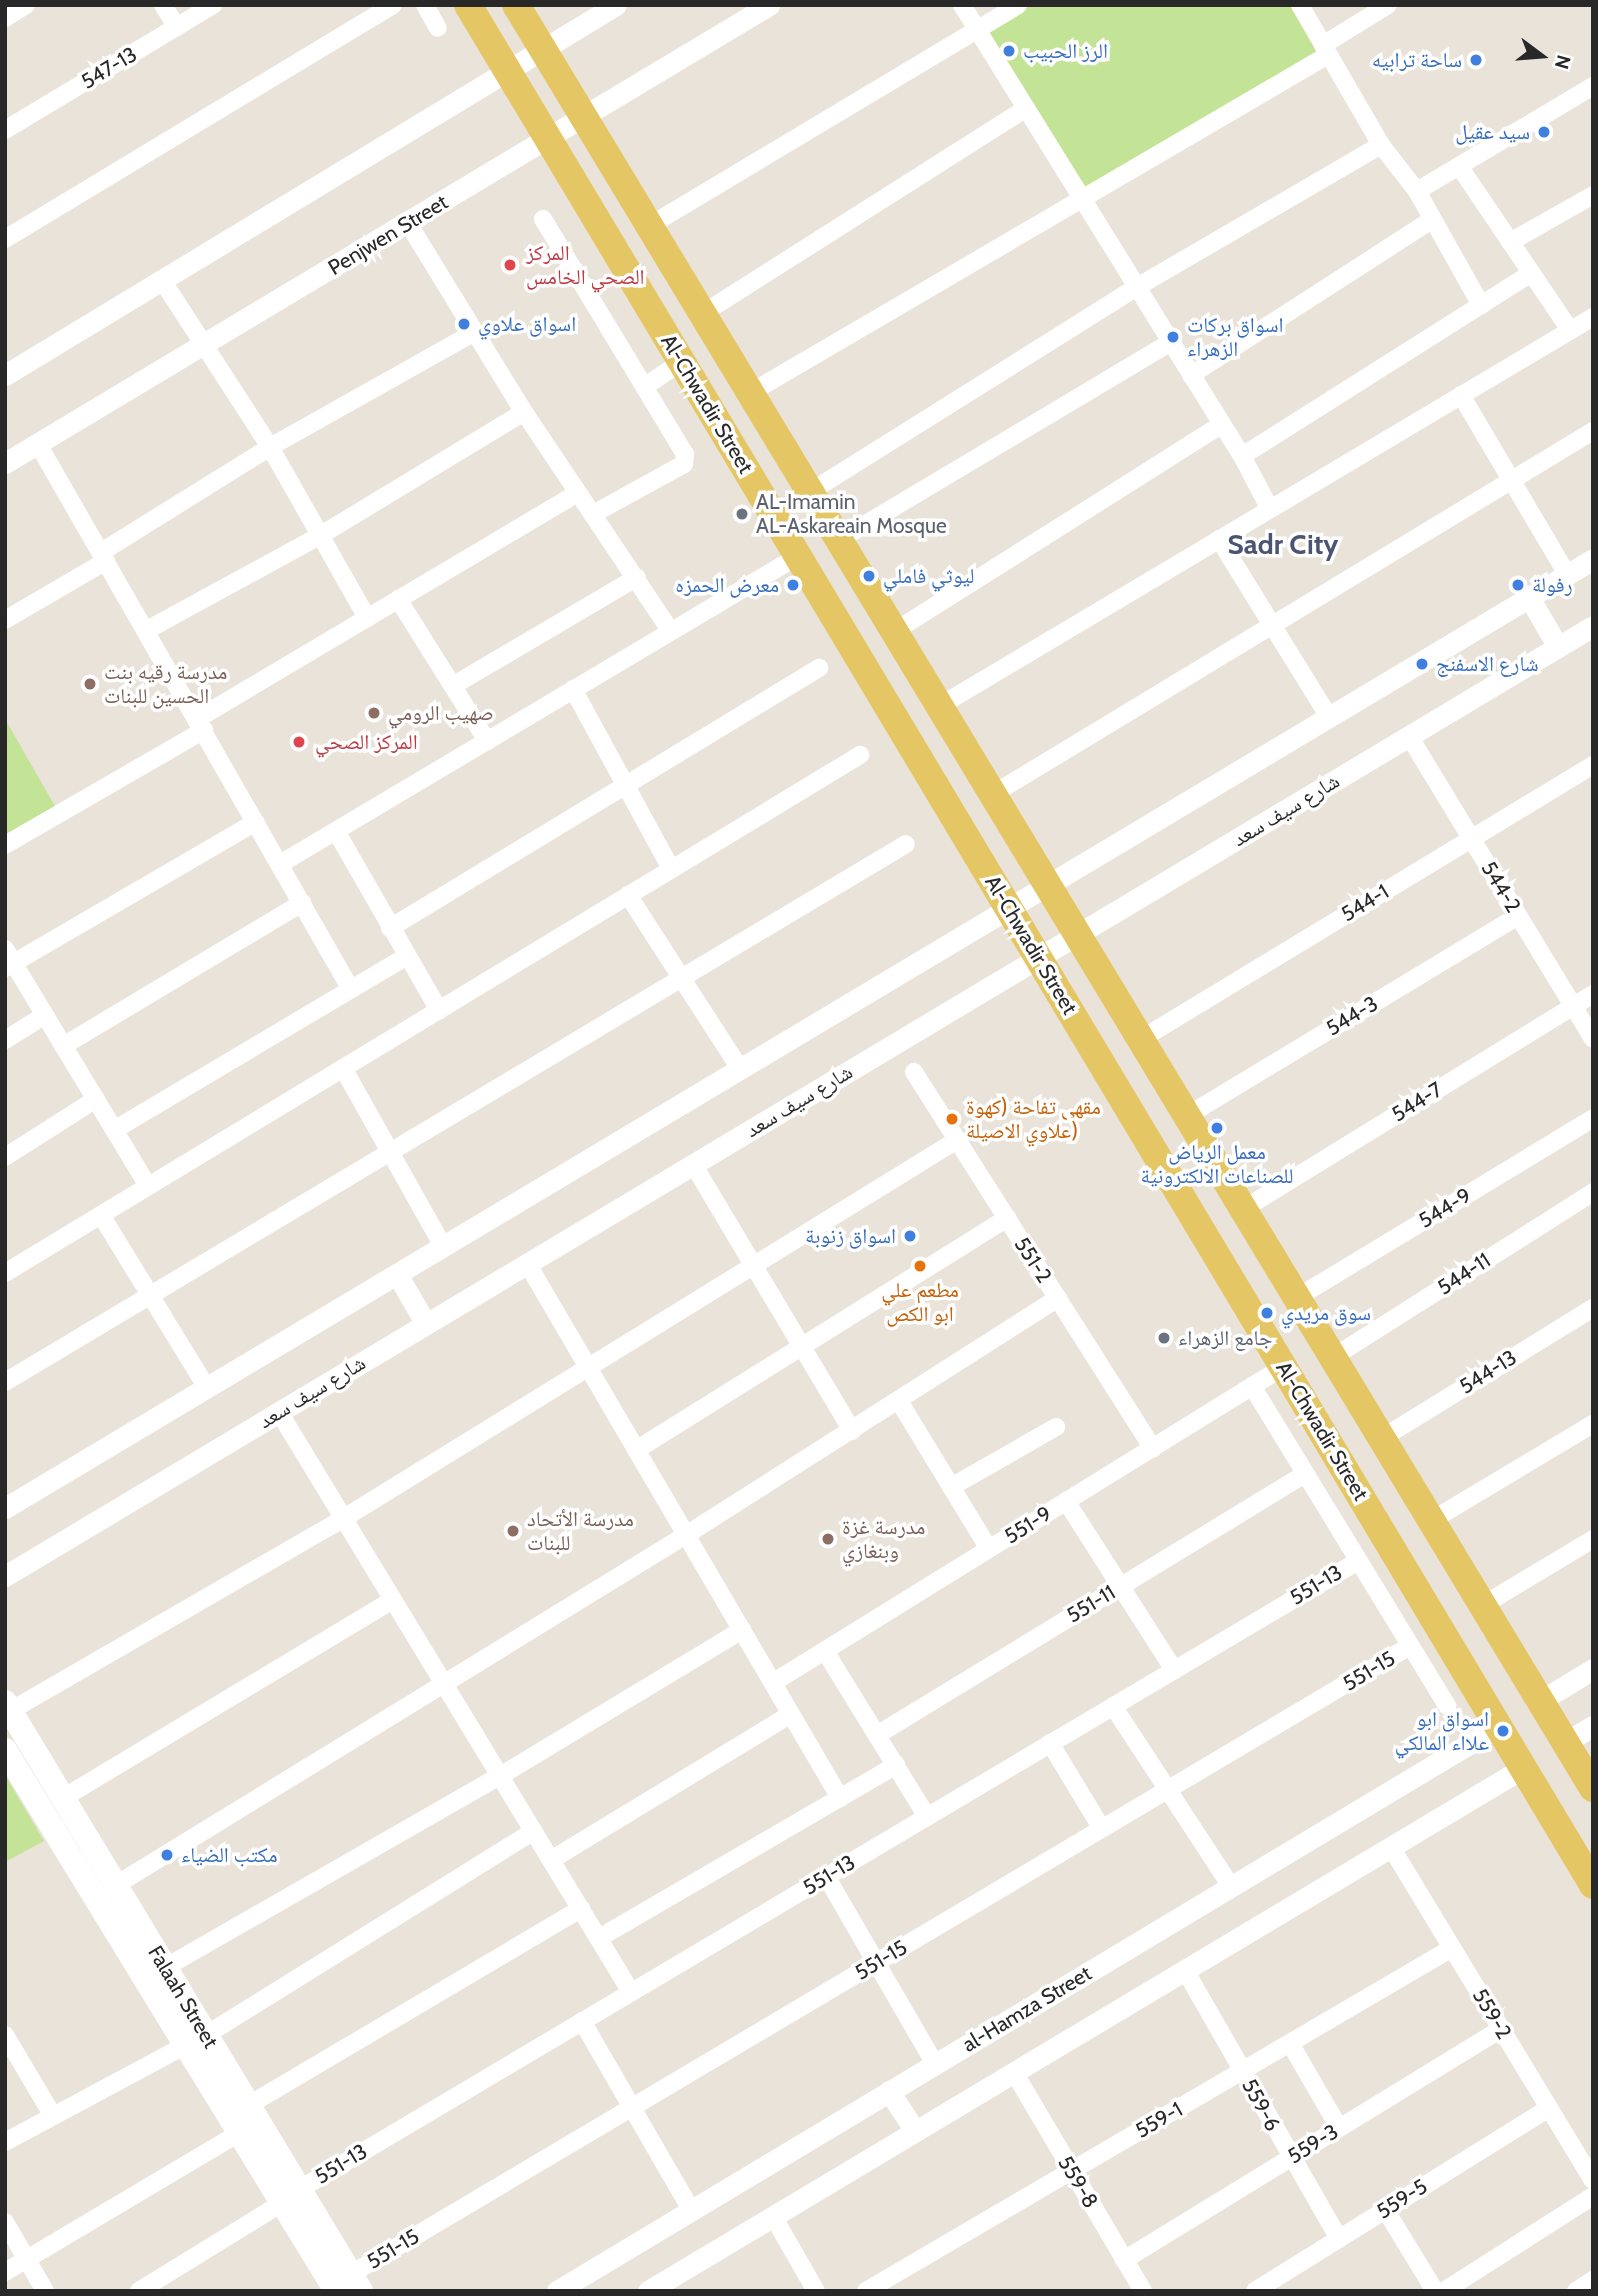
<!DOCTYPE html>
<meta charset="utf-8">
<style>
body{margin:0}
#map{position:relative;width:1598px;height:2296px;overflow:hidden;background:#e9e3da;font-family:Cabin,"Noto Naskh Arabic",sans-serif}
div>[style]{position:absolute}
.pitch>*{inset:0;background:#c3e397}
.minor>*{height:18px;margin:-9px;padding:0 9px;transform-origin:9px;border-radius:9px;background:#fff}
.tertiary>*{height:21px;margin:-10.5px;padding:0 10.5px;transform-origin:10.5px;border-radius:10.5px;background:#fff}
.secondary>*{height:24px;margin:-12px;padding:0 12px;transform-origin:12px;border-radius:12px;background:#fff}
.primary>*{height:28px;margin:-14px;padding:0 14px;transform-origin:14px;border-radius:14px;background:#e5c664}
.dots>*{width:19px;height:19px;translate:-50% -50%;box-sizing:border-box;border:4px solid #fff;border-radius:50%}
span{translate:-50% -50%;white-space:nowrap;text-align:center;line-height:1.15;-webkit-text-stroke:7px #fff;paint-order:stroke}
.shop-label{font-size:21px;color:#366cbe}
.left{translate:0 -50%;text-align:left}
.right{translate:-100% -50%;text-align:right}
.street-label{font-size:21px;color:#282828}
.health-label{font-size:21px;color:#be3a42}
.worship-label{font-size:21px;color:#5b616d}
.education-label{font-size:21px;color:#785e54}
.food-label{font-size:21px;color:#c56008}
.district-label{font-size:28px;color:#4c5474;font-weight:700}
.frame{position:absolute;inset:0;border:7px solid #282828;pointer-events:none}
.north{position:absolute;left:1507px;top:21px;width:70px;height:70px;-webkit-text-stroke:5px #fff;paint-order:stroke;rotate:106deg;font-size:19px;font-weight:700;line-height:28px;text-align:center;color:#282828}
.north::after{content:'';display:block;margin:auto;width:24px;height:32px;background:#282828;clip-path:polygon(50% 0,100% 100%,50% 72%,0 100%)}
</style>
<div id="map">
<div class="pitch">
<div style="clip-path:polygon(1018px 5px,1297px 5px,1324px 49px,1081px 197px,977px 29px)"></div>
<div style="clip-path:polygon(5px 719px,59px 813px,5px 845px)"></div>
<div style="clip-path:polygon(5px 1775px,44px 1841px,5px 1862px)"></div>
</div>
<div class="minor">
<div style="left:163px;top:5px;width:26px;rotate:58deg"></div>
<div style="left:425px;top:5px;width:26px;rotate:61deg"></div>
<div style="left:962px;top:5px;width:531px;rotate:58.17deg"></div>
<div style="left:1242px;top:456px;width:60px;rotate:62.2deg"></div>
<div style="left:1300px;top:5px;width:162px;rotate:59.9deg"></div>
<div style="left:1381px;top:145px;width:58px;rotate:52deg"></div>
<div style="left:1417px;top:191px;width:131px;rotate:60.7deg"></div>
<div style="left:5px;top:18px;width:25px;rotate:-32deg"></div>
<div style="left:1323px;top:45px;width:76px;rotate:-31.6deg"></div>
<div style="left:5px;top:130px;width:243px;rotate:-31deg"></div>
<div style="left:1459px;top:166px;width:198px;rotate:55.9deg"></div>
<div style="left:1417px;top:191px;width:205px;rotate:-30.8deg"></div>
<div style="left:543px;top:219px;width:275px;rotate:58.9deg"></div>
<div style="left:685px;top:454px;width:10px;rotate:96deg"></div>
<div style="left:684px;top:464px;width:104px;rotate:151.2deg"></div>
<div style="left:408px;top:223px;width:222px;rotate:58.5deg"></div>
<div style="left:524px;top:412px;width:262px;rotate:56.2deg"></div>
<div style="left:649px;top:226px;width:430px;rotate:-30.9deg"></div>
<div style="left:5px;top:239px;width:453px;rotate:-31.1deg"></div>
<div style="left:1510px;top:242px;width:95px;rotate:-29.5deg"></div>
<div style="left:162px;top:280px;width:199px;rotate:57.1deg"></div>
<div style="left:270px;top:447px;width:197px;rotate:60.4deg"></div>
<div style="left:702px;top:314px;width:384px;rotate:-32.4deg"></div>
<div style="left:1191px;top:375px;width:284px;rotate:-32.8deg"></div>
<div style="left:647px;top:385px;width:41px;rotate:-34.1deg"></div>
<div style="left:750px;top:393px;width:670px;rotate:-30.32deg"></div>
<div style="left:1461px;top:395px;width:208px;rotate:59.4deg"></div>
<div style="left:38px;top:444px;width:627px;rotate:60.16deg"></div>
<div style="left:1242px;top:456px;width:341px;rotate:-32.3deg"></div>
<div style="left:810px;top:492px;width:386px;rotate:-32.1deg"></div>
<div style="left:1137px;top:287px;width:282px;rotate:-30.2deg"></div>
<div style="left:1219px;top:539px;width:209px;rotate:58.3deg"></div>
<div style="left:839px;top:540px;width:387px;rotate:-30.8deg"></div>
<div style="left:103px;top:551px;width:197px;rotate:-31.9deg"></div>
<div style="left:270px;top:447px;width:235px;rotate:-29.3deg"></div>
<div style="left:398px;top:599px;width:168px;rotate:57.9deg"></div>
<div style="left:5px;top:620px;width:117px;rotate:-30.3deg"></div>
<div style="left:147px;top:630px;width:198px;rotate:-28.6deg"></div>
<div style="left:321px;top:535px;width:237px;rotate:-31.2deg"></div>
<div style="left:895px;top:631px;width:387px;rotate:-32.3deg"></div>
<div style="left:454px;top:685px;width:212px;rotate:-30.5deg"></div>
<div style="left:573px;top:689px;width:205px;rotate:61.4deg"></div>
<div style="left:938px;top:707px;width:762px;rotate:-30.77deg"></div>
<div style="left:197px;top:719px;width:442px;rotate:-30.7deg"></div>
<div style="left:1409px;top:736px;width:354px;rotate:58.7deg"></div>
<div style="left:990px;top:796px;width:705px;rotate:-31.19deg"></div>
<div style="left:336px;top:831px;width:207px;rotate:60.1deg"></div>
<div style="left:5px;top:845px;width:230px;rotate:-30deg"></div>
<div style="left:280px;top:864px;width:603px;rotate:-30.74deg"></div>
<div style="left:628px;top:895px;width:207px;rotate:57.2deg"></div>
<div style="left:390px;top:928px;width:502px;rotate:-31.22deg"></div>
<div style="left:5px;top:949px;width:277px;rotate:58.9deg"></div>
<div style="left:5px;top:968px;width:290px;rotate:-30.2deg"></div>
<div style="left:5px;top:1040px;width:47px;rotate:-32deg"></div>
<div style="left:1138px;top:1041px;width:532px;rotate:-31.24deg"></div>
<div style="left:63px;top:1046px;width:279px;rotate:-30.9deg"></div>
<div style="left:343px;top:1068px;width:204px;rotate:60.7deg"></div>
<div style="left:914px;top:1072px;width:446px;rotate:57.6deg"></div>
<div style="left:1185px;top:1117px;width:389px;rotate:-31.1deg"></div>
<div style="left:114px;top:1130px;width:341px;rotate:-30.7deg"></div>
<div style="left:5px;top:1157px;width:108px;rotate:-32.5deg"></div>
<div style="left:693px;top:1164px;width:311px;rotate:59.2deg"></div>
<div style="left:1242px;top:1210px;width:412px;rotate:-31.6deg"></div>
<div style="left:101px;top:1215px;width:203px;rotate:58.5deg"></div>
<div style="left:527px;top:1263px;width:620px;rotate:59.67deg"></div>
<div style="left:5px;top:1273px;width:1000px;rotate:-31.21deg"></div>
<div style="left:1298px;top:1297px;width:345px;rotate:-31.2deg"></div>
<div style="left:1335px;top:1356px;width:306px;rotate:-32.4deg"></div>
<div style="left:5px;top:1382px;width:1049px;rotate:-30.84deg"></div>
<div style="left:1252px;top:1386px;width:375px;rotate:58.6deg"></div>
<div style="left:899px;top:1401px;width:173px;rotate:58.7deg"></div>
<div style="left:279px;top:1412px;width:678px;rotate:58.75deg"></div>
<div style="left:1384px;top:1437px;width:246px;rotate:-31.7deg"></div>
<div style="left:636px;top:1450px;width:438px;rotate:-32deg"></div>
<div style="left:951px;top:1487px;width:121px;rotate:-29.7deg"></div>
<div style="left:1066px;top:1501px;width:201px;rotate:57.4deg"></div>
<div style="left:1434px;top:1519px;width:185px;rotate:-30.9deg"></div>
<div style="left:1485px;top:1604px;width:126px;rotate:-31deg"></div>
<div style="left:825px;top:1651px;width:195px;rotate:58.4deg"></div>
<div style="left:774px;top:1682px;width:599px;rotate:-31.75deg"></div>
<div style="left:1113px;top:1706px;width:215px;rotate:56.8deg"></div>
<div style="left:10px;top:1711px;width:386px;rotate:-30deg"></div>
<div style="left:344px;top:1518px;width:720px;rotate:-31.66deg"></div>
<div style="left:877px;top:1735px;width:501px;rotate:-31.38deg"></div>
<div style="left:1050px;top:1743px;width:100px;rotate:58.8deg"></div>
<div style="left:63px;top:1798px;width:385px;rotate:-31deg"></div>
<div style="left:1391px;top:1847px;width:389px;rotate:58.8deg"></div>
<div style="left:551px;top:1860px;width:281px;rotate:-31.3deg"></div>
<div style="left:826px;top:1876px;width:217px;rotate:59.9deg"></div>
<div style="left:116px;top:1885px;width:669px;rotate:-31.55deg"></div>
<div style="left:686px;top:1535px;width:441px;rotate:-32.5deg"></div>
<div style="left:599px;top:1938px;width:344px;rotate:-30.2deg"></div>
<div style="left:166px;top:1967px;width:385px;rotate:-29.8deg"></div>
<div style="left:500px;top:1776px;width:283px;rotate:-31.1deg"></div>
<div style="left:1185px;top:1970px;width:310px;rotate:60.2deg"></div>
<div style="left:582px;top:2021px;width:218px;rotate:60deg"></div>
<div style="left:5px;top:2035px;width:92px;rotate:59.3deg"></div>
<div style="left:206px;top:2035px;width:386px;rotate:-31.9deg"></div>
<div style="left:1290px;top:2043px;width:98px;rotate:60deg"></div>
<div style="left:1014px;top:2072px;width:254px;rotate:59.5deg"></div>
<div style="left:249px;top:2105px;width:386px;rotate:-30.6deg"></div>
<div style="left:5px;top:2142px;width:205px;rotate:-28.2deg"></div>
<div style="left:300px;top:2189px;width:1230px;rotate:-30.69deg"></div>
<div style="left:1385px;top:2209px;width:96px;rotate:58.6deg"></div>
<div style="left:773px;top:2216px;width:86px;rotate:60.2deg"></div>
<div style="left:5px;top:2222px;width:80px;rotate:59.9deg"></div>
<div style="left:1124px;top:2260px;width:442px;rotate:-31.5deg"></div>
<div style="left:5px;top:2272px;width:272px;rotate:-30.7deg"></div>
<div style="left:351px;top:2274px;width:1231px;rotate:-30.67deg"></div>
<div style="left:139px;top:2291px;width:168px;rotate:-31.6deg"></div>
<div style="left:866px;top:2291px;width:679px;rotate:-30.34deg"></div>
<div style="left:1255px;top:2291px;width:346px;rotate:-31.9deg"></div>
<div style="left:1444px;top:2291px;width:177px;rotate:-32.5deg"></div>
<div style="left:1576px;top:2291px;width:20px;rotate:-33deg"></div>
</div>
<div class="tertiary">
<div style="left:5px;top:375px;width:714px;rotate:-31.2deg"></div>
<div style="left:5px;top:463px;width:891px;rotate:-30.94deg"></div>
<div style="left:1529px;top:597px;width:58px;rotate:59.9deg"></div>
<div style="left:397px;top:1274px;width:58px;rotate:59.9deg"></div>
<div style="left:5px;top:1508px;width:1850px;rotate:-30.86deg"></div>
<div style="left:5px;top:1576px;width:1850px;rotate:-30.89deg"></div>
<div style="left:1540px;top:1701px;width:62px;rotate:-31.1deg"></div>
<div style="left:1566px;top:1742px;width:31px;rotate:-31deg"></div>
<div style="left:889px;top:2091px;width:48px;rotate:57deg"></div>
<div style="left:557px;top:2291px;width:1096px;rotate:-30.96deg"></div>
<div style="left:648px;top:2291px;width:1019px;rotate:-30.87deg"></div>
</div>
<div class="secondary">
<div style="left:5px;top:1702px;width:688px;rotate:58.85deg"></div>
<div style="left:5px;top:1750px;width:634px;rotate:58.54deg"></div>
</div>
<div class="primary">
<div style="left:468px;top:5px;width:2191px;rotate:59.1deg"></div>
<div style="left:516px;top:5px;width:2083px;rotate:58.87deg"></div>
</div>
<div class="dots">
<div style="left:1009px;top:51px;background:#3f7fe0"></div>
<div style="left:1476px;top:60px;background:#3f7fe0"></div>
<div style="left:1544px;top:132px;background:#3f7fe0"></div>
<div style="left:510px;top:265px;background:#e0444e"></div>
<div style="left:464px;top:324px;background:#3f7fe0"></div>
<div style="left:1173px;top:337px;background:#3f7fe0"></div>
<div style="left:742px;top:514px;background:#6b7280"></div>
<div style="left:869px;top:576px;background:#3f7fe0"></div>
<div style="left:793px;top:585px;background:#3f7fe0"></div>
<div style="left:1518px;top:585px;background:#3f7fe0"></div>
<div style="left:1422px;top:664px;background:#3f7fe0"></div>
<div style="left:90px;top:684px;background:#8d6e63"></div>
<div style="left:374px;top:713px;background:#8d6e63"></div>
<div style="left:299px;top:742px;background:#e0444e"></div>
<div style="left:952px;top:1119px;background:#e8710a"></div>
<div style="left:1217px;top:1128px;background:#3f7fe0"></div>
<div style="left:910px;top:1236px;background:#3f7fe0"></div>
<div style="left:920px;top:1266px;background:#e8710a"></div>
<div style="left:1267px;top:1313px;background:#3f7fe0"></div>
<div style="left:1164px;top:1338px;background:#6b7280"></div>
<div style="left:513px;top:1531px;background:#8d6e63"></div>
<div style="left:828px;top:1539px;background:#8d6e63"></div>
<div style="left:1503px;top:1731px;background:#3f7fe0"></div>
<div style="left:167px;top:1855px;background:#3f7fe0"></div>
</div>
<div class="shop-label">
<span class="left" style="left:1023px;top:51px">الرز الحبيب</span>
<span class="right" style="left:1462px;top:60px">ساحة ترابيه</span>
<span class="right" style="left:1530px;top:132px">سيد عقيل</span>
<span class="left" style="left:478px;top:324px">اسواق علاوي</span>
<span class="left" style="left:1187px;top:337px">اسواق بركات<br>الزهراء</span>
<span class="left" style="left:883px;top:576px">ليوثي فاملي</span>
<span class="right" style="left:779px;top:585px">معرض الحمزه</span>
<span class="left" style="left:1532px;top:585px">رفولة</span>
<span class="left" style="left:1436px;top:664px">شارع الاسفنج</span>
<span style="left:1217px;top:1164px">معمل الرياض<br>للصناعات الالكترونية</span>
<span class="right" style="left:896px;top:1236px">اسواق زنوبة</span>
<span class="left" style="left:1281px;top:1313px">سوق مريدي</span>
<span class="right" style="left:1489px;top:1731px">اسواق ابو<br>علااء المالكي</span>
<span class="left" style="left:181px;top:1855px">مكتب الضياء</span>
</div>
<div class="street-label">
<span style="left:109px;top:68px;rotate:-31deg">547-13</span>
<span style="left:388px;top:235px;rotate:-31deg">Penjwen Street</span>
<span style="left:707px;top:404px;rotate:59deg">Al-Chwadir Street</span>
<span style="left:1286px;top:810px;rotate:-31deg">شارع سيف سعد</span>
<span style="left:1501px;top:887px;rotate:59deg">544-2</span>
<span style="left:1365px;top:903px;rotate:-31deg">544-1</span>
<span style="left:1031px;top:945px;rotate:59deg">Al-Chwadir Street</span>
<span style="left:1352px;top:1016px;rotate:-31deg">544-3</span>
<span style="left:799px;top:1101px;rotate:-31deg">شارع سيف سعد</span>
<span style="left:1417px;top:1102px;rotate:-32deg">544-7</span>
<span style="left:1445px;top:1208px;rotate:-31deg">544-9</span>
<span style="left:1033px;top:1260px;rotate:57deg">551-2</span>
<span style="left:1464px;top:1274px;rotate:-33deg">544-11</span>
<span style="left:1488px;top:1372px;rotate:-32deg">544-13</span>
<span style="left:312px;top:1392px;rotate:-31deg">شارع سيف سعد</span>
<span style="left:1322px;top:1431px;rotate:59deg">Al-Chwadir Street</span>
<span style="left:1028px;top:1525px;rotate:-32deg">551-9</span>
<span style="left:1316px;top:1585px;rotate:-31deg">551-13</span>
<span style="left:1091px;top:1604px;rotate:-31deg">551-11</span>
<span style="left:1369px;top:1671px;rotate:-31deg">551-15</span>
<span style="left:829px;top:1875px;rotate:-31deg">551-13</span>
<span style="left:881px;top:1960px;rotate:-31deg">551-15</span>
<span style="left:183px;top:1997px;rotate:59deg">Falaah Street</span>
<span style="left:1027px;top:2009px;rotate:-31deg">al-Hamza Street</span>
<span style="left:1492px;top:2014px;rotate:59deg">559-2</span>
<span style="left:1261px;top:2105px;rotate:61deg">559-6</span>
<span style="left:1159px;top:2120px;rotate:-30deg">559-1</span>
<span style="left:1313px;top:2144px;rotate:-32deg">559-3</span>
<span style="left:341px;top:2164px;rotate:-31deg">551-13</span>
<span style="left:1078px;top:2182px;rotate:59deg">559-8</span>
<span style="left:1402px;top:2199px;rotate:-32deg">559-5</span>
<span style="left:393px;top:2249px;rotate:-31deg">551-15</span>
</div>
<div class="health-label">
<span class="left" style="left:526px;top:265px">المركز<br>الصحي الخامس</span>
<span class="left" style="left:315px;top:742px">المركز الصحي</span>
</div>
<div class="worship-label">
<span class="left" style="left:756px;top:514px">AL-Imamin<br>AL-Askareain Mosque</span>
<span class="left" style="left:1178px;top:1338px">جامع الزهراء</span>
</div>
<div class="education-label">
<span class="left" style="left:104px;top:684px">مدرسة رقيه بنت<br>الحسين للبنات</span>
<span class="left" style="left:388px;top:713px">صهيب الرومي</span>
<span class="left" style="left:527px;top:1531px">مدرسة الأتحاد<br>للبنات</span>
<span class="left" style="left:842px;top:1539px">مدرسة غزة<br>وبنغازي</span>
</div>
<div class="food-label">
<span class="left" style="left:966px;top:1119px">مقهى تفاحة (كهوة<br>علاوي الاصيلة)</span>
<span style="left:920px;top:1302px">مطعم علي<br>ابو الكص</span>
</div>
<div class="district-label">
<span style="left:1283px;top:544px">Sadr City</span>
</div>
<div class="frame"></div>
<div class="north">N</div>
</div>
